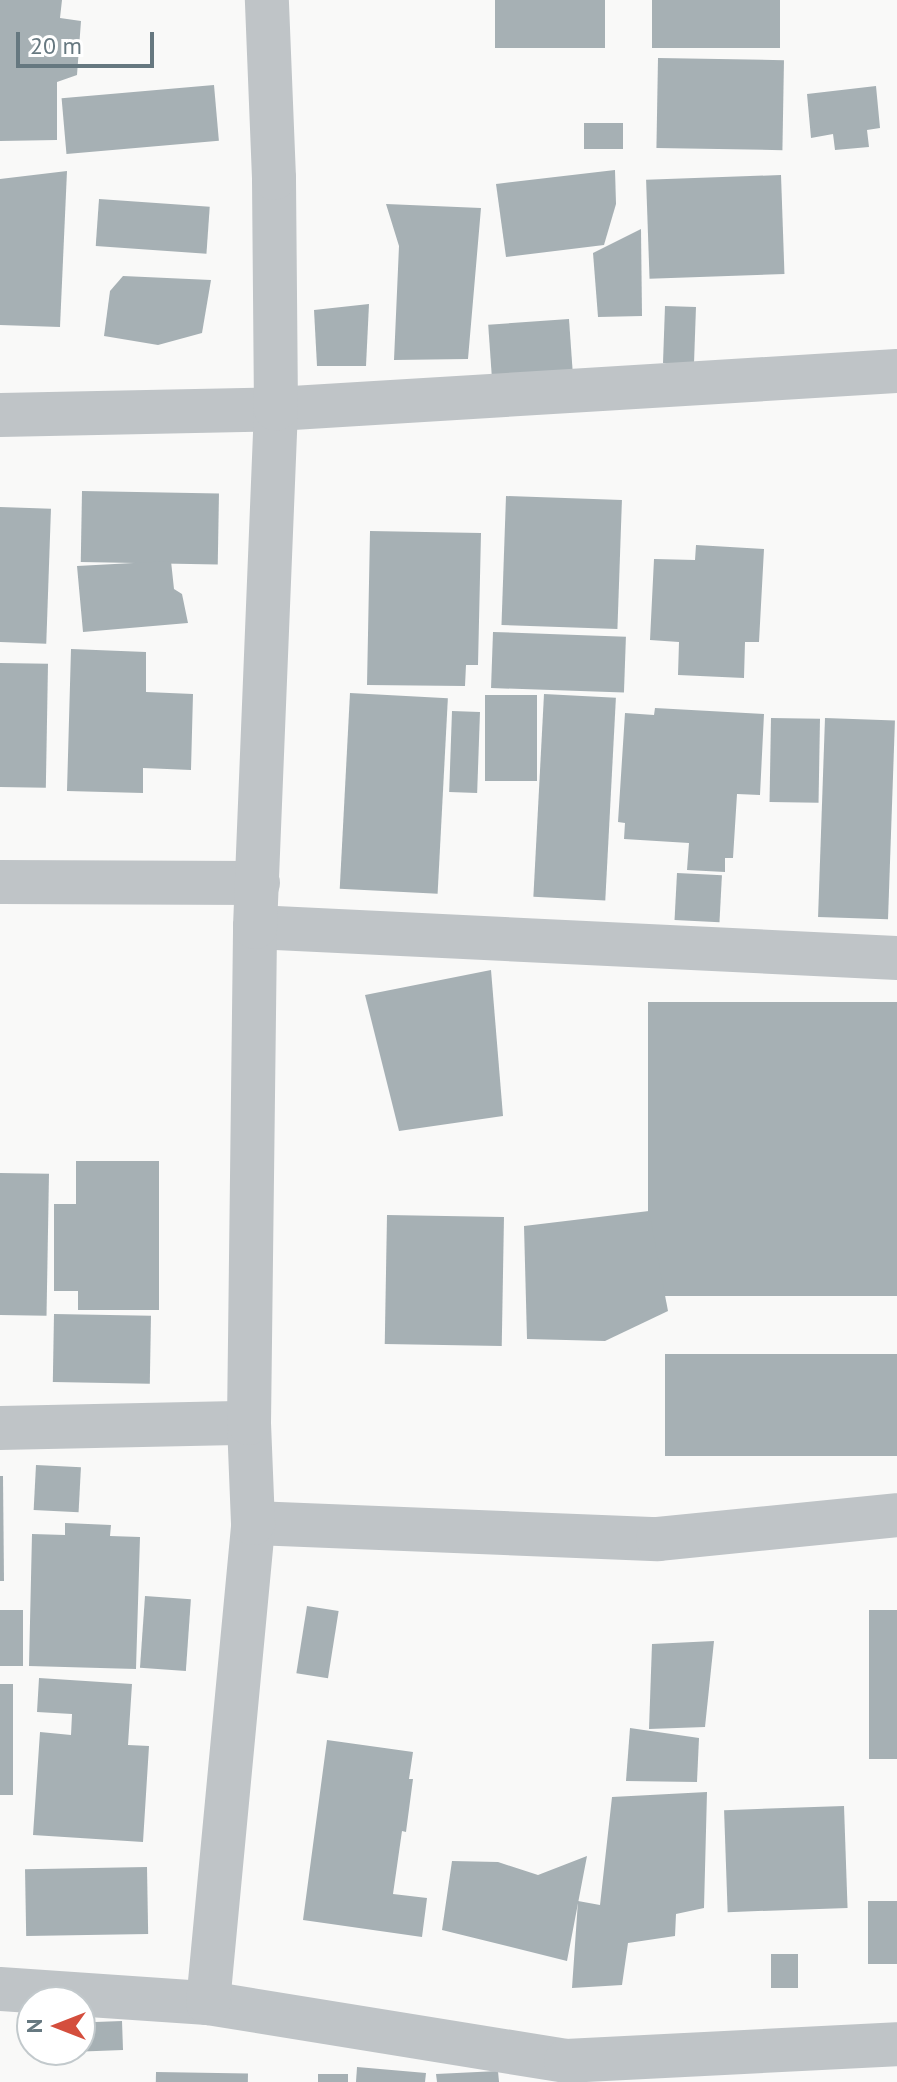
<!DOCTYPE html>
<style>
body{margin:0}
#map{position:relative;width:897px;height:2082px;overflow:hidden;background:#f9f9f8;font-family:"PT Sans",sans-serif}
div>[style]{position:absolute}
.building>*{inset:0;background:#a6b0b4;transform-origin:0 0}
.street>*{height:44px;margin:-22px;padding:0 22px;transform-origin:22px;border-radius:22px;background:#bfc4c7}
span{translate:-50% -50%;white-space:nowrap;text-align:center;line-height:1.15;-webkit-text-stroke:8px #fff;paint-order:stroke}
.north{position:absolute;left:16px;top:1986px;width:80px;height:80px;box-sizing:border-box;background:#fff;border:2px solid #c2c9cc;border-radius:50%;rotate:270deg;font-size:22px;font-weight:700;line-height:32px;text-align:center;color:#667880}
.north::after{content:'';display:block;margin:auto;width:28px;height:36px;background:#d44e3d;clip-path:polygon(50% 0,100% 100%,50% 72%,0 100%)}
.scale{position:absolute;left:16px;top:32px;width:138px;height:36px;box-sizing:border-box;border:4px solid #667880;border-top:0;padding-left:10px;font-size:24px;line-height:28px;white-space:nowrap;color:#667880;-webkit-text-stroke:6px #fff;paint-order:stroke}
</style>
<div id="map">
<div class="building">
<div style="clip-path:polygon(0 0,62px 0,60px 18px,81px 21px,77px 75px,57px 82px,57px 140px,0 141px)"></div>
<div style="left:495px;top:0;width:110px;height:48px"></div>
<div style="left:652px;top:0;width:128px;height:48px"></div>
<div style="left:658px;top:58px;width:126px;height:90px;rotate:1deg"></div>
<div style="left:214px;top:85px;width:56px;height:153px;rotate:85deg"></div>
<div style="clip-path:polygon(876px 86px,880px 128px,867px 130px,869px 147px,835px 150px,833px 134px,811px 138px,807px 94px)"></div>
<div style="left:623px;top:123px;width:26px;height:39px;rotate:90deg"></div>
<div style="clip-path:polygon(615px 170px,616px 204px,604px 245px,506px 257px,496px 184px)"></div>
<div style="clip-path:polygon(67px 171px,60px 327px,0 325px,0 179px)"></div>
<div style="left:781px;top:175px;width:99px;height:135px;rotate:88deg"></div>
<div style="left:99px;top:199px;width:111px;height:47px;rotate:4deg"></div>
<div style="clip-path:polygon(386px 204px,481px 208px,468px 359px,394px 360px,399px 246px)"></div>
<div style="clip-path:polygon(641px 229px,642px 316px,598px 317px,593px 253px)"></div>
<div style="clip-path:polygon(123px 276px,211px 280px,202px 333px,158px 345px,104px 336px,110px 291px)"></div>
<div style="clip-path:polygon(369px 304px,366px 366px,317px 366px,314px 310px)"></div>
<div style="left:665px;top:306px;width:31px;height:57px;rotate:2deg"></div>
<div style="left:569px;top:319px;width:52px;height:81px;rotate:86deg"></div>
<div style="left:82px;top:491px;width:137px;height:71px;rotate:1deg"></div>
<div style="left:506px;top:496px;width:116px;height:129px;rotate:2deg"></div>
<div style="left:0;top:507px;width:51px;height:135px;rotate:2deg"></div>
<div style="clip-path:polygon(370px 531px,481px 533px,478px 665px,466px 665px,465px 686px,367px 685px)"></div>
<div style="clip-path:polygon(696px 545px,764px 549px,759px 642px,745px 642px,744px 678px,678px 675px,679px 642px,650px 640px,654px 559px,695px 560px)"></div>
<div style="clip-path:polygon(171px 561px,174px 589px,182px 594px,188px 623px,83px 632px,77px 566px)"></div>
<div style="left:493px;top:632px;width:133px;height:56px;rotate:2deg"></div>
<div style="clip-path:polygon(71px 649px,146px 652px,146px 692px,193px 694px,191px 770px,143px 768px,143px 793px,67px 791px)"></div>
<div style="left:0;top:663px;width:48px;height:124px;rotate:1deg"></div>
<div style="left:350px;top:693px;width:98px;height:196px;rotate:3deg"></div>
<div style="left:544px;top:694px;width:72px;height:203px;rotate:3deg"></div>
<div style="left:485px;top:695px;width:52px;height:86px"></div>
<div style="clip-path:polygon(655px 708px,764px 714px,760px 795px,737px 794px,733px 858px,725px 858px,725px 872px,687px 870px,689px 843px,624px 839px,625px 823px,618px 822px,625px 713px,654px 715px)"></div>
<div style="left:452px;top:711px;width:28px;height:81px;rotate:2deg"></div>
<div style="left:771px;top:718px;width:49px;height:84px;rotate:1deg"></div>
<div style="left:825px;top:718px;width:70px;height:199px;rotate:2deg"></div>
<div style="left:677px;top:873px;width:45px;height:47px;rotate:3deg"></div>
<div style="clip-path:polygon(491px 970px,503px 1116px,399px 1131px,365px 995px)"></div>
<div style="left:897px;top:1002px;width:294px;height:249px;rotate:90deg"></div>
<div style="clip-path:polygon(76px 1161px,159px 1161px,159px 1310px,78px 1310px,78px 1291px,54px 1291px,54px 1204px,76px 1204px)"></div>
<div style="left:0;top:1173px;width:49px;height:142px;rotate:1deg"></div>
<div style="clip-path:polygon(649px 1211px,668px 1311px,605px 1341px,527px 1339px,524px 1226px)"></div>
<div style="left:387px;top:1215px;width:117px;height:129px;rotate:1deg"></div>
<div style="left:54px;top:1314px;width:97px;height:68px;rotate:1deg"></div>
<div style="left:897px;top:1354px;width:102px;height:232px;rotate:90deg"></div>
<div style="left:36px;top:1465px;width:45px;height:45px;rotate:3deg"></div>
<div style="clip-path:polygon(0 1476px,3px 1476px,4px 1581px,0 1581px)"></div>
<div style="clip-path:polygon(65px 1523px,111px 1525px,110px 1536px,140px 1537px,136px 1669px,29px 1666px,32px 1534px,65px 1535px)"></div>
<div style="left:145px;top:1596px;width:46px;height:72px;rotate:4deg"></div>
<div style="left:307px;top:1606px;width:32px;height:68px;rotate:9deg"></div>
<div style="left:0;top:1610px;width:23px;height:56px"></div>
<div style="left:869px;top:1610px;width:28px;height:149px"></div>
<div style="clip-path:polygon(714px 1641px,705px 1727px,649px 1729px,652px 1644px)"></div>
<div style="clip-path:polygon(39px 1678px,132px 1684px,128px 1745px,149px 1746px,143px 1842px,33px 1835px,40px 1732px,71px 1735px,72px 1714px,37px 1712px)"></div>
<div style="left:0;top:1684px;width:13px;height:111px"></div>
<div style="clip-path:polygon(630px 1728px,699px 1738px,697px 1782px,626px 1781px)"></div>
<div style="clip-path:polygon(327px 1740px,413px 1752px,409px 1779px,413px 1779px,406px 1832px,402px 1831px,393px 1894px,427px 1898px,422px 1937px,303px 1920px)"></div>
<div style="clip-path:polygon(707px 1792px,704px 1908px,676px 1914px,675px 1936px,628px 1943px,622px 1985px,572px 1988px,578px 1901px,600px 1905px,612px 1797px)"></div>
<div style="left:844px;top:1806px;width:102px;height:120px;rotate:88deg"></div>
<div style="clip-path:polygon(587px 1856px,567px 1961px,442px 1930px,452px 1861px,498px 1862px,538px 1875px)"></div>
<div style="left:147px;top:1867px;width:67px;height:122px;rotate:89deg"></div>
<div style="left:868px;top:1901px;width:29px;height:63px"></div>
<div style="left:771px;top:1954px;width:27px;height:34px"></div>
<div style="left:122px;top:2021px;width:29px;height:40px;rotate:88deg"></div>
<div style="clip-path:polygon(357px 2067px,426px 2073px,425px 2082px,356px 2082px)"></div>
<div style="clip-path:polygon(498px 2071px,499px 2082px,437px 2082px,436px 2074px)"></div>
<div style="left:156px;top:2072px;width:92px;height:10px;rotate:1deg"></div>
<div style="left:318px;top:2074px;width:30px;height:8px"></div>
</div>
<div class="street">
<div style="left:0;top:415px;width:276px;rotate:-1.2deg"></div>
<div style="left:276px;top:409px;width:622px;rotate:-3.5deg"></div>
<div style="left:0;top:882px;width:258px;rotate:0.2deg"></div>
<div style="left:255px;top:927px;width:643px;rotate:2.76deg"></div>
<div style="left:0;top:1428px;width:249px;rotate:-1.2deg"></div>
<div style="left:253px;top:1523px;width:405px;rotate:2.3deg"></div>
<div style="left:658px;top:1539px;width:240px;rotate:-5.7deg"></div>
<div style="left:0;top:1989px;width:208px;rotate:3.9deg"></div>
<div style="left:208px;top:2003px;width:363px;rotate:9.2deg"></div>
<div style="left:566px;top:2061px;width:331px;rotate:-2.9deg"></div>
<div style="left:208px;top:2003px;width:482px;rotate:-84.6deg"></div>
<div style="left:253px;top:1523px;width:100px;rotate:-92.3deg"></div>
<div style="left:249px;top:1423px;width:496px;rotate:-89.3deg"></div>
<div style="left:255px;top:927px;width:518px;rotate:-87.68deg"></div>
<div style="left:276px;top:409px;width:231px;rotate:-90.5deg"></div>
<div style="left:274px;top:178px;width:178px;rotate:-92.3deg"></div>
</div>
<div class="north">N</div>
<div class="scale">20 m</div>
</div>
